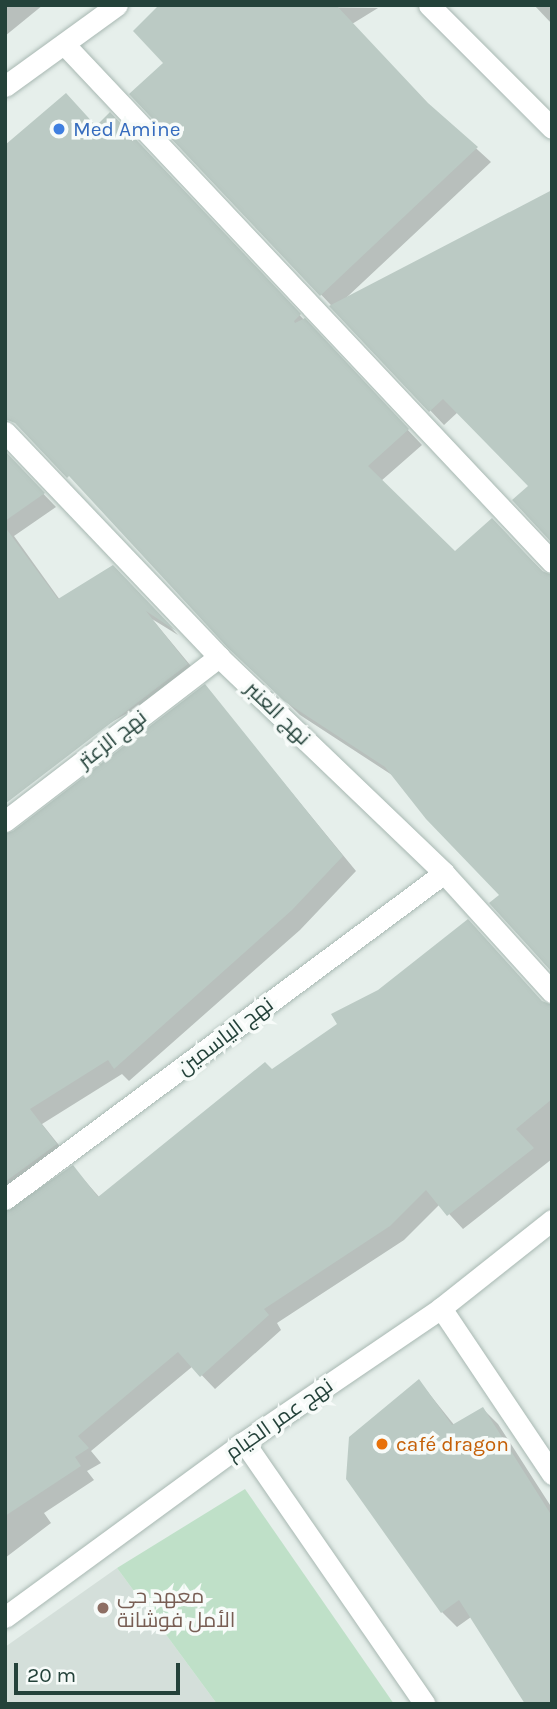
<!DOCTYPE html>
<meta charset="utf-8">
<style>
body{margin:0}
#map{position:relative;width:557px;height:1709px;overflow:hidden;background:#e6efeb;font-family:Karla,Cairo,sans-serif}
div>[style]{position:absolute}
.built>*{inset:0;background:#d4dfda}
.green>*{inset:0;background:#bfe0c8}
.shadow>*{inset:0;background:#0003}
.building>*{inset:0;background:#bbcac4}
.roads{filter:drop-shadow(0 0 2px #a8b8b2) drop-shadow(0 0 2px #a8b8b2)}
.street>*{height:21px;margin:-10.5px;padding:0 10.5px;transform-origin:10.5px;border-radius:10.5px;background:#fff}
.dots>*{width:19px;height:19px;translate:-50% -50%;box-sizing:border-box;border:4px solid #f7fbf9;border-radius:50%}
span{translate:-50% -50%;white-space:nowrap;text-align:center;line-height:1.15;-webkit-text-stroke:7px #f7fbf9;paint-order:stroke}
.shop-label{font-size:21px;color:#366cbe}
.left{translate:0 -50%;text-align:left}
.street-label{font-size:21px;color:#24423a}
.food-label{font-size:21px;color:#c56008}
.education-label{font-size:21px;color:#785e54}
.frame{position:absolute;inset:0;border:7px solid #24423a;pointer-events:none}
.scale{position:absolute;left:14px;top:1663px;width:166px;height:32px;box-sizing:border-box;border:4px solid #24423a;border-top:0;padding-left:9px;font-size:21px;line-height:24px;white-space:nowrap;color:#24423a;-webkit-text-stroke:5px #f7fbf9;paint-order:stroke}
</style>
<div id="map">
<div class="built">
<div style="clip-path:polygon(117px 1568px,217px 1704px,5px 1704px,5px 1647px)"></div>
</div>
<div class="green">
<div style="clip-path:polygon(245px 1489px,394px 1704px,217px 1704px,117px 1568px)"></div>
</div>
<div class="shadow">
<div style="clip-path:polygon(5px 5px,43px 5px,5px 36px)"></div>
<div style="clip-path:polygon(162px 5px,378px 8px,352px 24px,432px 108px,491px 162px,347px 297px,530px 486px,458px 412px,444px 425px,132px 94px,165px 63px)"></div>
<div style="clip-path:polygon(534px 5px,552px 5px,552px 24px)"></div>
<div style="clip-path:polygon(96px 128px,124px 129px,422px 445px,381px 481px,455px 553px,492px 520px,548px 577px,552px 576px,552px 972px,492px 903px,502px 895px,395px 777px,300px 715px,245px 662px,84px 490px,32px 439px)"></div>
<div style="clip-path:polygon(7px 456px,56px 507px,14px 536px,60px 600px,125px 579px,178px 635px,152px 619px,200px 677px,159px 695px,5px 783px)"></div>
<div style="clip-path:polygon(205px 687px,356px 871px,300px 930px,129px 1081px,122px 1074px,42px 1124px,70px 1159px,11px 1203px,6px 1214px,73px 1167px,100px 1198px,272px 1071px,544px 1003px,552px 1005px,552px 1159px,463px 1229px,440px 1204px,404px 1240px,277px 1323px,281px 1330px,215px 1389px,193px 1366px,91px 1451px,101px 1463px,87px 1471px,94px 1480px,44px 1513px,51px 1523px,5px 1558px,5px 851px)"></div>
<div style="clip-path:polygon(419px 1381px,455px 1426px,483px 1409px,498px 1424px,552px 1508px,552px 1704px,471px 1617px,457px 1627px,442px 1612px)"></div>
</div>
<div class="building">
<div style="clip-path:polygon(159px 5px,336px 5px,428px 103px,478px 147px,320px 296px,129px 94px,163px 63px,133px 31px)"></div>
<div style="clip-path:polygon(66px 93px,96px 126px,110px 112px,301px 314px,294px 321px,295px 323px,305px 318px,409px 429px,368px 466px,455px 551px,492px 518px,542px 571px,552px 575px,552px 972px,489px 903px,499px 895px,426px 819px,385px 767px,284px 701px,228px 648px,69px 476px,67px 478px,15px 423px,5px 419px,5px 145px)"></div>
<div style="clip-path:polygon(552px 190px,552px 543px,512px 500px,528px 486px,443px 399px,429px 412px,329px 306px)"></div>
<div style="clip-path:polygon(5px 451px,45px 493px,5px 521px)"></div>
<div style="clip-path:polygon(5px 527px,58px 599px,113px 565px,176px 631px,146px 611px,188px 664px,5px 804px)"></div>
<div style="clip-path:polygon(205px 684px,343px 856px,292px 910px,114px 1069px,108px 1060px,30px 1109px,57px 1144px,5px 1182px,5px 834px,13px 831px)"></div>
<div style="clip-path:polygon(468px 919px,542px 1001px,552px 1005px,552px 1099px,516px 1129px,534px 1148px,447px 1216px,426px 1190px,390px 1226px,264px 1309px,269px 1315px,200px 1377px,178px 1352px,78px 1436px,89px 1448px,75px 1457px,81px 1466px,5px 1516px,5px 1212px,73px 1165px,98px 1197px,265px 1062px,272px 1069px,337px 1024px,331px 1014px,378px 990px)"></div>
<div style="clip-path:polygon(419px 1379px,452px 1425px,483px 1407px,552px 1516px,552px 1704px,525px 1704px,459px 1600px,441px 1613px,346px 1479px,349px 1437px)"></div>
</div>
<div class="roads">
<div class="street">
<div style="left:429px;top:5px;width:174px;rotate:45deg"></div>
<div style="left:64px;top:44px;width:712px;rotate:46.71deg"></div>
<div style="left:5px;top:86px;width:138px;rotate:-35.9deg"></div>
<div style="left:5px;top:432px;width:311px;rotate:46.4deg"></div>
<div style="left:219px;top:657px;width:312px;rotate:43.8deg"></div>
<div style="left:444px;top:873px;width:161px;rotate:47.8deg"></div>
<div style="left:5px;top:821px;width:270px;rotate:-37.5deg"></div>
<div style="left:5px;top:1199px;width:547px;rotate:-36.6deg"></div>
<div style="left:441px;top:1308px;width:200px;rotate:56.2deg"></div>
<div style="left:244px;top:1442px;width:318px;rotate:55.4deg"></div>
<div style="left:5px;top:1617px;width:296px;rotate:-36.2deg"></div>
<div style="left:244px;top:1442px;width:238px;rotate:-34.2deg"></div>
<div style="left:441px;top:1308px;width:142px;rotate:-38.4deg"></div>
</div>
</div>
<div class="dots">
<div style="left:59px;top:129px;background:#3f7fe0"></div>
<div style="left:382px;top:1444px;background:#e8710a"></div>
<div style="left:103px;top:1608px;background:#8d6e63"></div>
</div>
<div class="shop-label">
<span class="left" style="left:73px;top:129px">Med Amine</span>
</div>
<div class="street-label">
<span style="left:278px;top:713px;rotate:44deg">نهج العنبر</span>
<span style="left:112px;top:739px;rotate:-38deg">نهج الزعتر</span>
<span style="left:225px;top:1036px;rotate:-37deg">نهج الياسمين</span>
<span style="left:279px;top:1419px;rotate:-35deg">نهج عمر الخيام</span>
</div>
<div class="food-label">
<span class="left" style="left:396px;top:1444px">café dragon</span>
</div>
<div class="education-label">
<span class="left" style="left:117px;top:1608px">معهد حي<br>الأمل فوشانة</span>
</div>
<div class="frame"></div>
<div class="scale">20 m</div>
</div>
